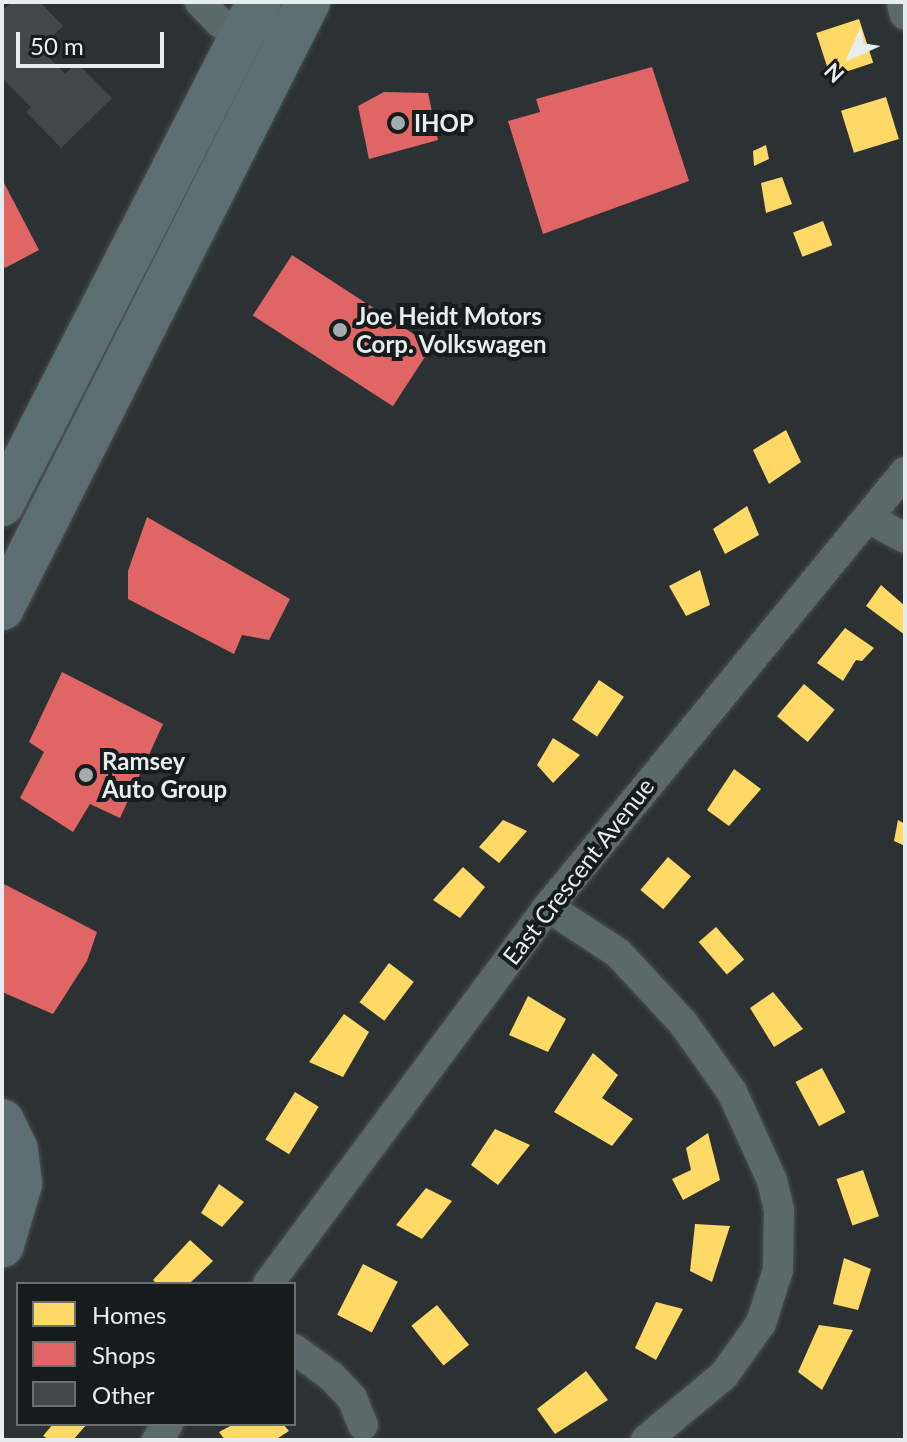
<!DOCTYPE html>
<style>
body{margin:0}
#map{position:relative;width:907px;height:1442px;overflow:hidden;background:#2c3233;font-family:Lato,sans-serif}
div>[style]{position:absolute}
.homes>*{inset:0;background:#ffd966;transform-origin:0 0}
.shops>*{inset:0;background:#e06666;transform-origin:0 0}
.building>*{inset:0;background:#424747}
.roads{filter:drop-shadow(0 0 2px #4b4f50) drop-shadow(0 0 2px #4b4f50)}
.minor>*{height:30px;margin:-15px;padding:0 15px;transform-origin:15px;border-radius:15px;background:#5b696b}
.highway>*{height:44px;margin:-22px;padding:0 22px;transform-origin:22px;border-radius:22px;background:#5c6e72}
.dots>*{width:22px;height:22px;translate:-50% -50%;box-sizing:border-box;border:4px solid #161b1c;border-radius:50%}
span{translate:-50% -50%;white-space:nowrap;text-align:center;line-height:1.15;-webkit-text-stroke:8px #161b1c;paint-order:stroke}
.poi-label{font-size:24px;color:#e7eeef;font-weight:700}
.left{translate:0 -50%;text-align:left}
.street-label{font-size:24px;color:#e7eeef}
.frame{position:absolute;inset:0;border:4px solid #e7eeef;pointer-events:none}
.legend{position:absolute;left:16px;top:1282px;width:280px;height:144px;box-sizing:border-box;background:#161b1c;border:2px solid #6a6f70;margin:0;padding:10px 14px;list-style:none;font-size:24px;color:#e7eeef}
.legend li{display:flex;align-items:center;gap:16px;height:40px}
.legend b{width:40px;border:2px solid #6a6f70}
.north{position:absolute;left:811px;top:16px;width:80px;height:80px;-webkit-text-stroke:6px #161b1c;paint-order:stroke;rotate:225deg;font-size:22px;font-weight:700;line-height:32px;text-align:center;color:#e7eeef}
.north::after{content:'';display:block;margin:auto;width:28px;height:36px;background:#e7eeef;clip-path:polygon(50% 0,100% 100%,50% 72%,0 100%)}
.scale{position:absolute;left:16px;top:32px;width:148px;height:36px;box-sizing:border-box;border:4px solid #e7eeef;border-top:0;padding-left:10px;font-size:24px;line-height:28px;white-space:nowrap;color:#e7eeef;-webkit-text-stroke:6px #161b1c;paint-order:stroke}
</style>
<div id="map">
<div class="homes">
<div style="left:859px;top:19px;width:46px;height:45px;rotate:72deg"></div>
<div style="left:886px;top:97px;width:44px;height:47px;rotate:73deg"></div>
<div style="clip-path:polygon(766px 145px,769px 159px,754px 166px,753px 151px)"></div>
<div style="clip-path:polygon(782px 177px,792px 204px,766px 213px,761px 183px)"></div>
<div style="left:823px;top:221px;width:26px;height:32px;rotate:69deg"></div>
<div style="clip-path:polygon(786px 430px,801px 462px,769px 484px,753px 450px)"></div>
<div style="clip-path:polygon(747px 506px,759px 535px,725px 554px,713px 529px)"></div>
<div style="clip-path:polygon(700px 570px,710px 605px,686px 616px,669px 586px)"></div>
<div style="clip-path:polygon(881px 585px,905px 606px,905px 635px,866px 606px)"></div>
<div style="clip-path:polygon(845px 628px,874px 648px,862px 661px,856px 660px,843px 681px,817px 663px)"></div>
<div style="left:599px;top:680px;width:30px;height:48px;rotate:34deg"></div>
<div style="left:804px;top:684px;width:40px;height:42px;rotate:40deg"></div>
<div style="clip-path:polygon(553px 738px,580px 755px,553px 783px,537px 765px)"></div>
<div style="clip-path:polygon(734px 769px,761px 789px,729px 826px,707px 810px)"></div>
<div style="clip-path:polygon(503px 820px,527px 831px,499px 863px,479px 847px)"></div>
<div style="clip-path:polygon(898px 820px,905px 824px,905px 846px,894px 841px)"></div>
<div style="left:668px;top:857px;width:30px;height:43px;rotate:40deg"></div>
<div style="clip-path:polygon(463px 867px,485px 887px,460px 918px,433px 900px)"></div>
<div style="left:716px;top:927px;width:43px;height:23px;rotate:49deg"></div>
<div style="left:389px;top:963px;width:31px;height:49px;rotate:37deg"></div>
<div style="clip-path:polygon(773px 992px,803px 1029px,774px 1047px,750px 1008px)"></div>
<div style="clip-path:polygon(528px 996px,566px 1019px,548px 1052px,509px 1035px)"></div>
<div style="clip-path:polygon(344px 1014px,369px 1032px,343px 1077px,309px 1062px)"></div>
<div style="clip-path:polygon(593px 1053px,618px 1075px,602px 1098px,633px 1119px,612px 1146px,554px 1112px)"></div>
<div style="left:822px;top:1068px;width:50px;height:30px;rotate:62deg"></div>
<div style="left:295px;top:1092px;width:28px;height:56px;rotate:32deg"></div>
<div style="clip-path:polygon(495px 1129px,530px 1145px,498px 1185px,471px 1165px)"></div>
<div style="clip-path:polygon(708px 1133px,720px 1180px,683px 1200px,672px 1179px,691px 1170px,686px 1148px)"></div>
<div style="left:863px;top:1170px;width:49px;height:28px;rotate:71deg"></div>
<div style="clip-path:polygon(219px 1184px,244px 1202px,222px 1227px,201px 1213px)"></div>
<div style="clip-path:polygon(426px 1188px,452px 1201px,422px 1239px,396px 1225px)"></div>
<div style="clip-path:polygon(695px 1224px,730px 1226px,712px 1282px,690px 1271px)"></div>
<div style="clip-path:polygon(190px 1240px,213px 1261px,189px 1284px,157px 1284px,153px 1280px)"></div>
<div style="clip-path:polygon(844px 1258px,871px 1269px,858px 1310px,833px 1304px)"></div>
<div style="left:363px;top:1264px;width:39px;height:57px;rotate:27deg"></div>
<div style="clip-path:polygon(656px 1302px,683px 1309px,656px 1360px,635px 1348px)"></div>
<div style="left:437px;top:1305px;width:51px;height:33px;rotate:51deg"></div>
<div style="clip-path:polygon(819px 1325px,853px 1330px,822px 1390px,798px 1372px)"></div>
<div style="clip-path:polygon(586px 1371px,608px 1400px,555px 1434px,537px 1409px)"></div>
<div style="clip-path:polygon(53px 1424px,87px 1424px,73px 1440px,50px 1440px,43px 1436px)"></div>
<div style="clip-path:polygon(234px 1424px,283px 1424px,289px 1431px,275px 1440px,225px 1440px,219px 1432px)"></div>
</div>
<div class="shops">
<div style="clip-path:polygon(652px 67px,689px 181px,543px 234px,508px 121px,540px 112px,536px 99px)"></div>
<div style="clip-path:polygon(384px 92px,428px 93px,438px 140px,369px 159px,358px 106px)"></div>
<div style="clip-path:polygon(2px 179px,39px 250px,5px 268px,2px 262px)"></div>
<div style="left:292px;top:255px;width:167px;height:72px;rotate:33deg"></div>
<div style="clip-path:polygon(147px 517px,290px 599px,269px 640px,242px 635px,234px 654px,128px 599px,128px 571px)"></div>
<div style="clip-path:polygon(62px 672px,163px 724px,120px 818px,90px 804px,73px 832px,20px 798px,44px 752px,29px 742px)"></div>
<div style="clip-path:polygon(2px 883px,97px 932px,87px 961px,53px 1014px,2px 992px)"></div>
</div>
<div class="building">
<div style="clip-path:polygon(12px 2px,40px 2px,63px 26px,40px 48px,65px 74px,77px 63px,112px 98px,61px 148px,26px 112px,31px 107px,2px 78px,2px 11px)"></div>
</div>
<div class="roads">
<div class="minor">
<div style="left:200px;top:2px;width:28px;rotate:46deg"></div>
<div style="left:219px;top:22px;width:26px;rotate:29deg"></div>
<div style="left:902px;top:4px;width:11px;rotate:75deg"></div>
<div style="left:868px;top:518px;width:42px;rotate:28.4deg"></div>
<div style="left:548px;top:907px;width:84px;rotate:33.3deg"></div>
<div style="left:618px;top:953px;width:96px;rotate:47.1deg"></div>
<div style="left:683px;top:1023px;width:85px;rotate:54.6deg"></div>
<div style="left:732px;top:1092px;width:97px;rotate:65.6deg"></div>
<div style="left:772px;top:1180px;width:31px;rotate:77deg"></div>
<div style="left:779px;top:1210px;width:60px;rotate:91deg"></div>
<div style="left:778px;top:1270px;width:56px;rotate:107.8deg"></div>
<div style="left:761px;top:1323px;width:64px;rotate:125.4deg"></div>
<div style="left:724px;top:1375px;width:102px;rotate:140.2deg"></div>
<div style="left:268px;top:1284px;width:470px;rotate:-53.4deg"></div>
<div style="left:548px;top:907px;width:563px;rotate:-50.62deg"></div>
<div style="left:294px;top:1349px;width:46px;rotate:36.1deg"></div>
<div style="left:331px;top:1376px;width:30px;rotate:46deg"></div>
<div style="left:352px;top:1398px;width:29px;rotate:68deg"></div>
<div style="left:157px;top:1440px;width:19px;rotate:-55deg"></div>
</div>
<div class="highway">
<div style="left:2px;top:504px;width:564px;rotate:-62.89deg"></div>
<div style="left:2px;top:608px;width:679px;rotate:-63.21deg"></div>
<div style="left:2px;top:1121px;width:32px;rotate:64deg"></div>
<div style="left:16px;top:1150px;width:34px;rotate:83deg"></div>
<div style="left:20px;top:1184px;width:64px;rotate:106.4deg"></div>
</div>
</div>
<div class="dots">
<div style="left:398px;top:123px;background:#a6acad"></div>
<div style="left:340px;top:330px;background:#a6acad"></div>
<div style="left:86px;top:775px;background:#a6acad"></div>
</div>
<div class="poi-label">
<span class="left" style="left:414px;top:123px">IHOP</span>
<span class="left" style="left:356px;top:330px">Joe Heidt Motors<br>Corp. Volkswagen</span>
<span class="left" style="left:102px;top:775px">Ramsey<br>Auto Group</span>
</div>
<div class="street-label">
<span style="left:578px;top:871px;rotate:-52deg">East Crescent Avenue</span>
</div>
<div class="frame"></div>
<ul class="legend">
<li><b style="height:22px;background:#ffd966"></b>Homes</li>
<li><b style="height:22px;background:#e06666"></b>Shops</li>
<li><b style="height:22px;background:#424747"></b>Other</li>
</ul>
<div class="north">N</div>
<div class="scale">50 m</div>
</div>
